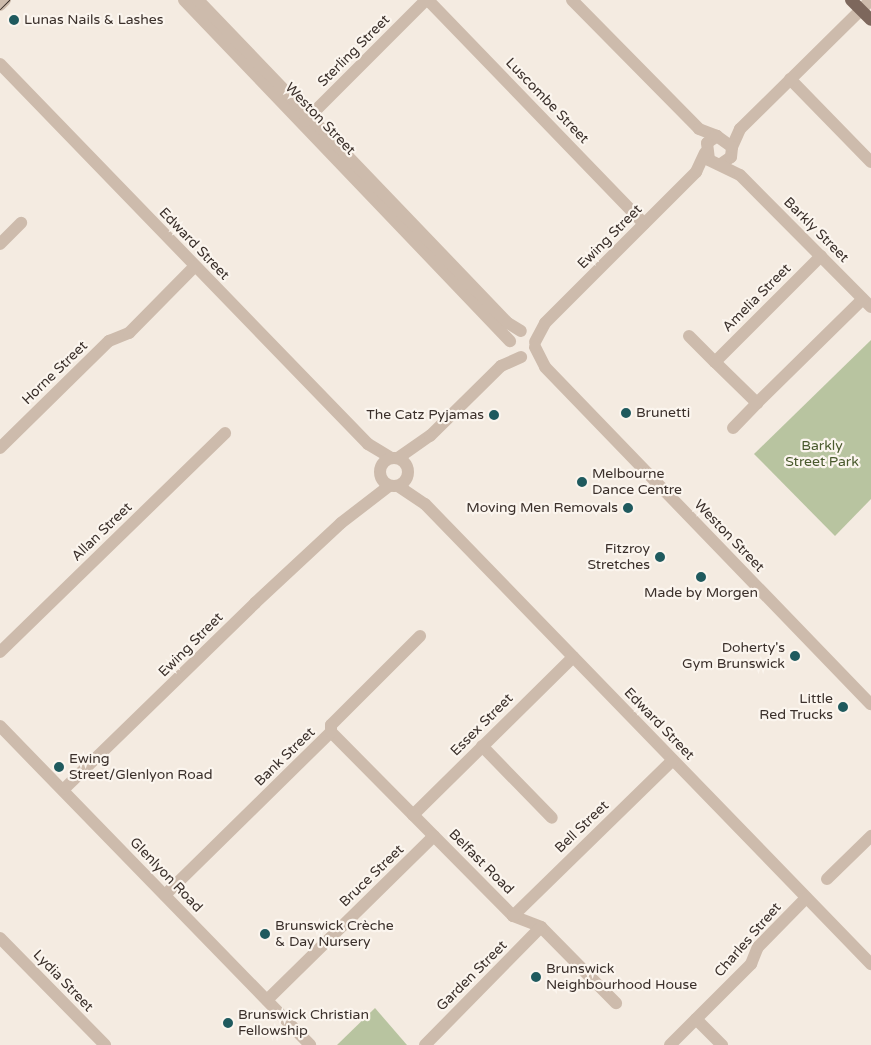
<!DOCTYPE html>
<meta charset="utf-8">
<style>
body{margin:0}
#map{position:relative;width:871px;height:1045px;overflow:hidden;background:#f4ebe1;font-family:"Varela Round",sans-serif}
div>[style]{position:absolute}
.green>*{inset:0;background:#b8c4a0}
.minor>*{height:12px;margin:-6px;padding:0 6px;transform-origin:6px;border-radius:6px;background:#cdbbac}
.minor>.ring{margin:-6px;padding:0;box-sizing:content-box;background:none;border:12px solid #cdbbac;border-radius:50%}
.major>*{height:12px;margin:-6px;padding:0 6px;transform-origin:6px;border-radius:6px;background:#7d675c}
.tram>*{height:1px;margin:-0.5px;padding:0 0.5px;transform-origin:0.5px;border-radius:0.5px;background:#3b302b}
.dots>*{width:14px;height:14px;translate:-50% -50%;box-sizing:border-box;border:2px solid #fbf5ee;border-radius:50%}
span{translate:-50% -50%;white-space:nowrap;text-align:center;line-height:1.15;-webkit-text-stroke:4.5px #fbf5ee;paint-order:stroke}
.poi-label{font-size:14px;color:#3b302b}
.left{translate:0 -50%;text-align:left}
.right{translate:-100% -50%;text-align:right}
.street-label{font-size:14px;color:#3b302b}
.park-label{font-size:14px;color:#4a5a2e}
</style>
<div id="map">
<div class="green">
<div style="clip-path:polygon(871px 340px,871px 499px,835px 536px,754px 454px)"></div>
<div style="clip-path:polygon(375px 1008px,407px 1045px,337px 1045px)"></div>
</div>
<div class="minor">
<div style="left:184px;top:0;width:472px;rotate:46.3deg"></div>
<div style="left:198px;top:0;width:448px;rotate:46.2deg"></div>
<div style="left:508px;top:323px;width:15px;rotate:32deg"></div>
<div style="left:428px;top:0;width:311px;rotate:46deg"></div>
<div style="left:572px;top:0;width:181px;rotate:45.4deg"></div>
<div style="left:699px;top:129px;width:19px;rotate:21deg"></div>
<div style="left:0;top:5px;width:7px;rotate:-45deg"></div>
<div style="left:0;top:64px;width:529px;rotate:45.92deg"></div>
<div style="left:368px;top:444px;width:26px;rotate:31deg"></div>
<div style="left:790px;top:79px;width:116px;rotate:45.7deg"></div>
<div style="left:305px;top:121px;width:171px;rotate:-45deg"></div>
<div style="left:732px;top:147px;width:20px;rotate:-66deg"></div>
<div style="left:740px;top:129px;width:184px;rotate:-44.6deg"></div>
<div style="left:721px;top:164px;width:12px;rotate:-35deg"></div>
<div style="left:731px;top:157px;width:10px;rotate:-84deg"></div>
<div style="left:732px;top:147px;width:19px;rotate:-144deg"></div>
<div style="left:717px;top:136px;width:12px;rotate:145deg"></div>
<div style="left:707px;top:143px;width:17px;rotate:83deg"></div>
<div style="left:709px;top:160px;width:34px;rotate:26deg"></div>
<div style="left:740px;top:175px;width:186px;rotate:45.2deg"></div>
<div style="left:0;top:244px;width:30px;rotate:-45deg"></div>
<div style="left:821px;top:256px;width:150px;rotate:135deg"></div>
<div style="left:715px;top:362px;width:59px;rotate:44.3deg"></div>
<div style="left:757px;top:403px;width:148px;rotate:-44.5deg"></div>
<div style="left:689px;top:336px;width:37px;rotate:45deg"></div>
<div style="left:535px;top:342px;width:21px;rotate:-62deg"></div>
<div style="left:545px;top:323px;width:214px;rotate:-45deg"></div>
<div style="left:696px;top:172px;width:21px;rotate:-65deg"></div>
<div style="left:535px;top:347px;width:22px;rotate:63deg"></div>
<div style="left:545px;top:367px;width:469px;rotate:46deg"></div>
<div style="left:733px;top:428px;width:35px;rotate:-46deg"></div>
<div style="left:0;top:448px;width:153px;rotate:-44.5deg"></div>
<div style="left:109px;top:341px;width:22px;rotate:-22deg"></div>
<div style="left:129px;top:333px;width:93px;rotate:-45.4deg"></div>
<div class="ring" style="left:380px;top:458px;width:16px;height:16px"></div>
<div style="left:398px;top:458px;width:39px;rotate:-35deg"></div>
<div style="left:430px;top:436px;width:100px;rotate:-44.6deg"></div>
<div style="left:501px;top:366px;width:22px;rotate:-24deg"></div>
<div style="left:398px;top:486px;width:32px;rotate:34deg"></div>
<div style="left:425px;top:504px;width:641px;rotate:45.89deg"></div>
<div style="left:0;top:652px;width:314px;rotate:-44.2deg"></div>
<div style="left:0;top:726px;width:445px;rotate:45.8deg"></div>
<div style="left:331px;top:732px;width:259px;rotate:45.3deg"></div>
<div style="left:513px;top:916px;width:30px;rotate:21deg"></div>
<div style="left:541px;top:927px;width:107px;rotate:45.4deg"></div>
<div style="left:482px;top:746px;width:100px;rotate:45.8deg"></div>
<div style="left:64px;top:789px;width:267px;rotate:-44.2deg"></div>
<div style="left:255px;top:603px;width:117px;rotate:-42.9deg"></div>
<div style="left:341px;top:523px;width:61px;rotate:-37.6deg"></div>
<div style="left:413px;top:815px;width:225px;rotate:-44.6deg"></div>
<div style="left:827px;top:879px;width:62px;rotate:-44.3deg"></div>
<div style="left:165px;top:895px;width:233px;rotate:-44.5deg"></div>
<div style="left:331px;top:732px;width:7px;rotate:-90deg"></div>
<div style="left:331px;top:725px;width:126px;rotate:-45deg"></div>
<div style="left:513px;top:916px;width:223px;rotate:-44.3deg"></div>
<div style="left:0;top:938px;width:150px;rotate:45.5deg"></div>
<div style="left:267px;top:1000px;width:234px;rotate:-44.5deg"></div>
<div style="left:696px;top:1019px;width:37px;rotate:45deg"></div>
<div style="left:425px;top:1045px;width:165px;rotate:-45.5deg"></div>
<div style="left:670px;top:1045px;width:115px;rotate:-45deg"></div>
<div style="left:751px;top:964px;width:18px;rotate:-68deg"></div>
<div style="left:758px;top:947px;width:69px;rotate:-45.6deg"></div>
</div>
<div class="major">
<div style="left:851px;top:0;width:28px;rotate:45deg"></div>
</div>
<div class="tram">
<div style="left:0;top:9px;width:13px;rotate:-45deg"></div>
</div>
<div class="dots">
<div style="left:14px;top:20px;background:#1f5a5e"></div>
<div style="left:626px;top:413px;background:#1f5a5e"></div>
<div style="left:494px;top:415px;background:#1f5a5e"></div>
<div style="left:582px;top:482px;background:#1f5a5e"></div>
<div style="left:628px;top:508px;background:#1f5a5e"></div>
<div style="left:660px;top:557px;background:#1f5a5e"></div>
<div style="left:701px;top:577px;background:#1f5a5e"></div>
<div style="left:795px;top:656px;background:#1f5a5e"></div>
<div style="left:843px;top:707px;background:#1f5a5e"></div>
<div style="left:59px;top:767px;background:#1f5a5e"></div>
<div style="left:265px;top:934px;background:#1f5a5e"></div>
<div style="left:536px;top:977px;background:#1f5a5e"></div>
<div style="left:228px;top:1023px;background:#1f5a5e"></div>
</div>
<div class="poi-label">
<span class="left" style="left:24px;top:20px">Lunas Nails &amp; Lashes</span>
<span class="left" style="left:636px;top:413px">Brunetti</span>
<span class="right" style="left:484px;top:415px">The Catz Pyjamas</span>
<span class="left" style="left:592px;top:482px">Melbourne<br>Dance Centre</span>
<span class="right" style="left:618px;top:508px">Moving Men Removals</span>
<span class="right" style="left:650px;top:557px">Fitzroy<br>Stretches</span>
<span style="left:701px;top:593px">Made by Morgen</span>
<span class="right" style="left:785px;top:656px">Doherty's<br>Gym Brunswick</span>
<span class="right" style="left:833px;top:707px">Little<br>Red Trucks</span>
<span class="left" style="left:69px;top:767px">Ewing<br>Street/Glenlyon Road</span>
<span class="left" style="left:275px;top:934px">Brunswick Crèche<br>&amp; Day Nursery</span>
<span class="left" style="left:546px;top:977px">Brunswick<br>Neighbourhood House</span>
<span class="left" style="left:238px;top:1023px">Brunswick Christian<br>Fellowship</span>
</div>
<div class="street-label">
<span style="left:354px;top:51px;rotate:-45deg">Sterling Street</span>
<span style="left:547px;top:101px;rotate:46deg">Luscombe Street</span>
<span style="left:320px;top:119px;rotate:46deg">Weston Street</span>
<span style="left:816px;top:230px;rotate:45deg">Barkly Street</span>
<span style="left:610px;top:237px;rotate:-45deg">Ewing Street</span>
<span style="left:194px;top:244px;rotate:46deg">Edward Street</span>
<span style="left:757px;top:298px;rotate:-45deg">Amelia Street</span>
<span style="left:55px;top:373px;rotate:-44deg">Horne Street</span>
<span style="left:102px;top:532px;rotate:-44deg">Allan Street</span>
<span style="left:729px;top:536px;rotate:46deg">Weston Street</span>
<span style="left:191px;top:645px;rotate:-45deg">Ewing Street</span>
<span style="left:659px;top:724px;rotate:46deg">Edward Street</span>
<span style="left:482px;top:725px;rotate:-45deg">Essex Street</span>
<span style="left:285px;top:757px;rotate:-44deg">Bank Street</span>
<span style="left:582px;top:827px;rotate:-44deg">Bell Street</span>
<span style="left:481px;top:862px;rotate:45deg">Belfast Road</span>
<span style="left:166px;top:875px;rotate:46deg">Glenlyon Road</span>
<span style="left:372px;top:876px;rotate:-44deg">Bruce Street</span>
<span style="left:748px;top:940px;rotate:-49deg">Charles Street</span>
<span style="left:472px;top:976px;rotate:-45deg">Garden Street</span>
<span style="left:63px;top:981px;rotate:46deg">Lydia Street</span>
</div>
<div class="park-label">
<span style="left:822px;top:454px">Barkly<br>Street Park</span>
</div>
</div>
